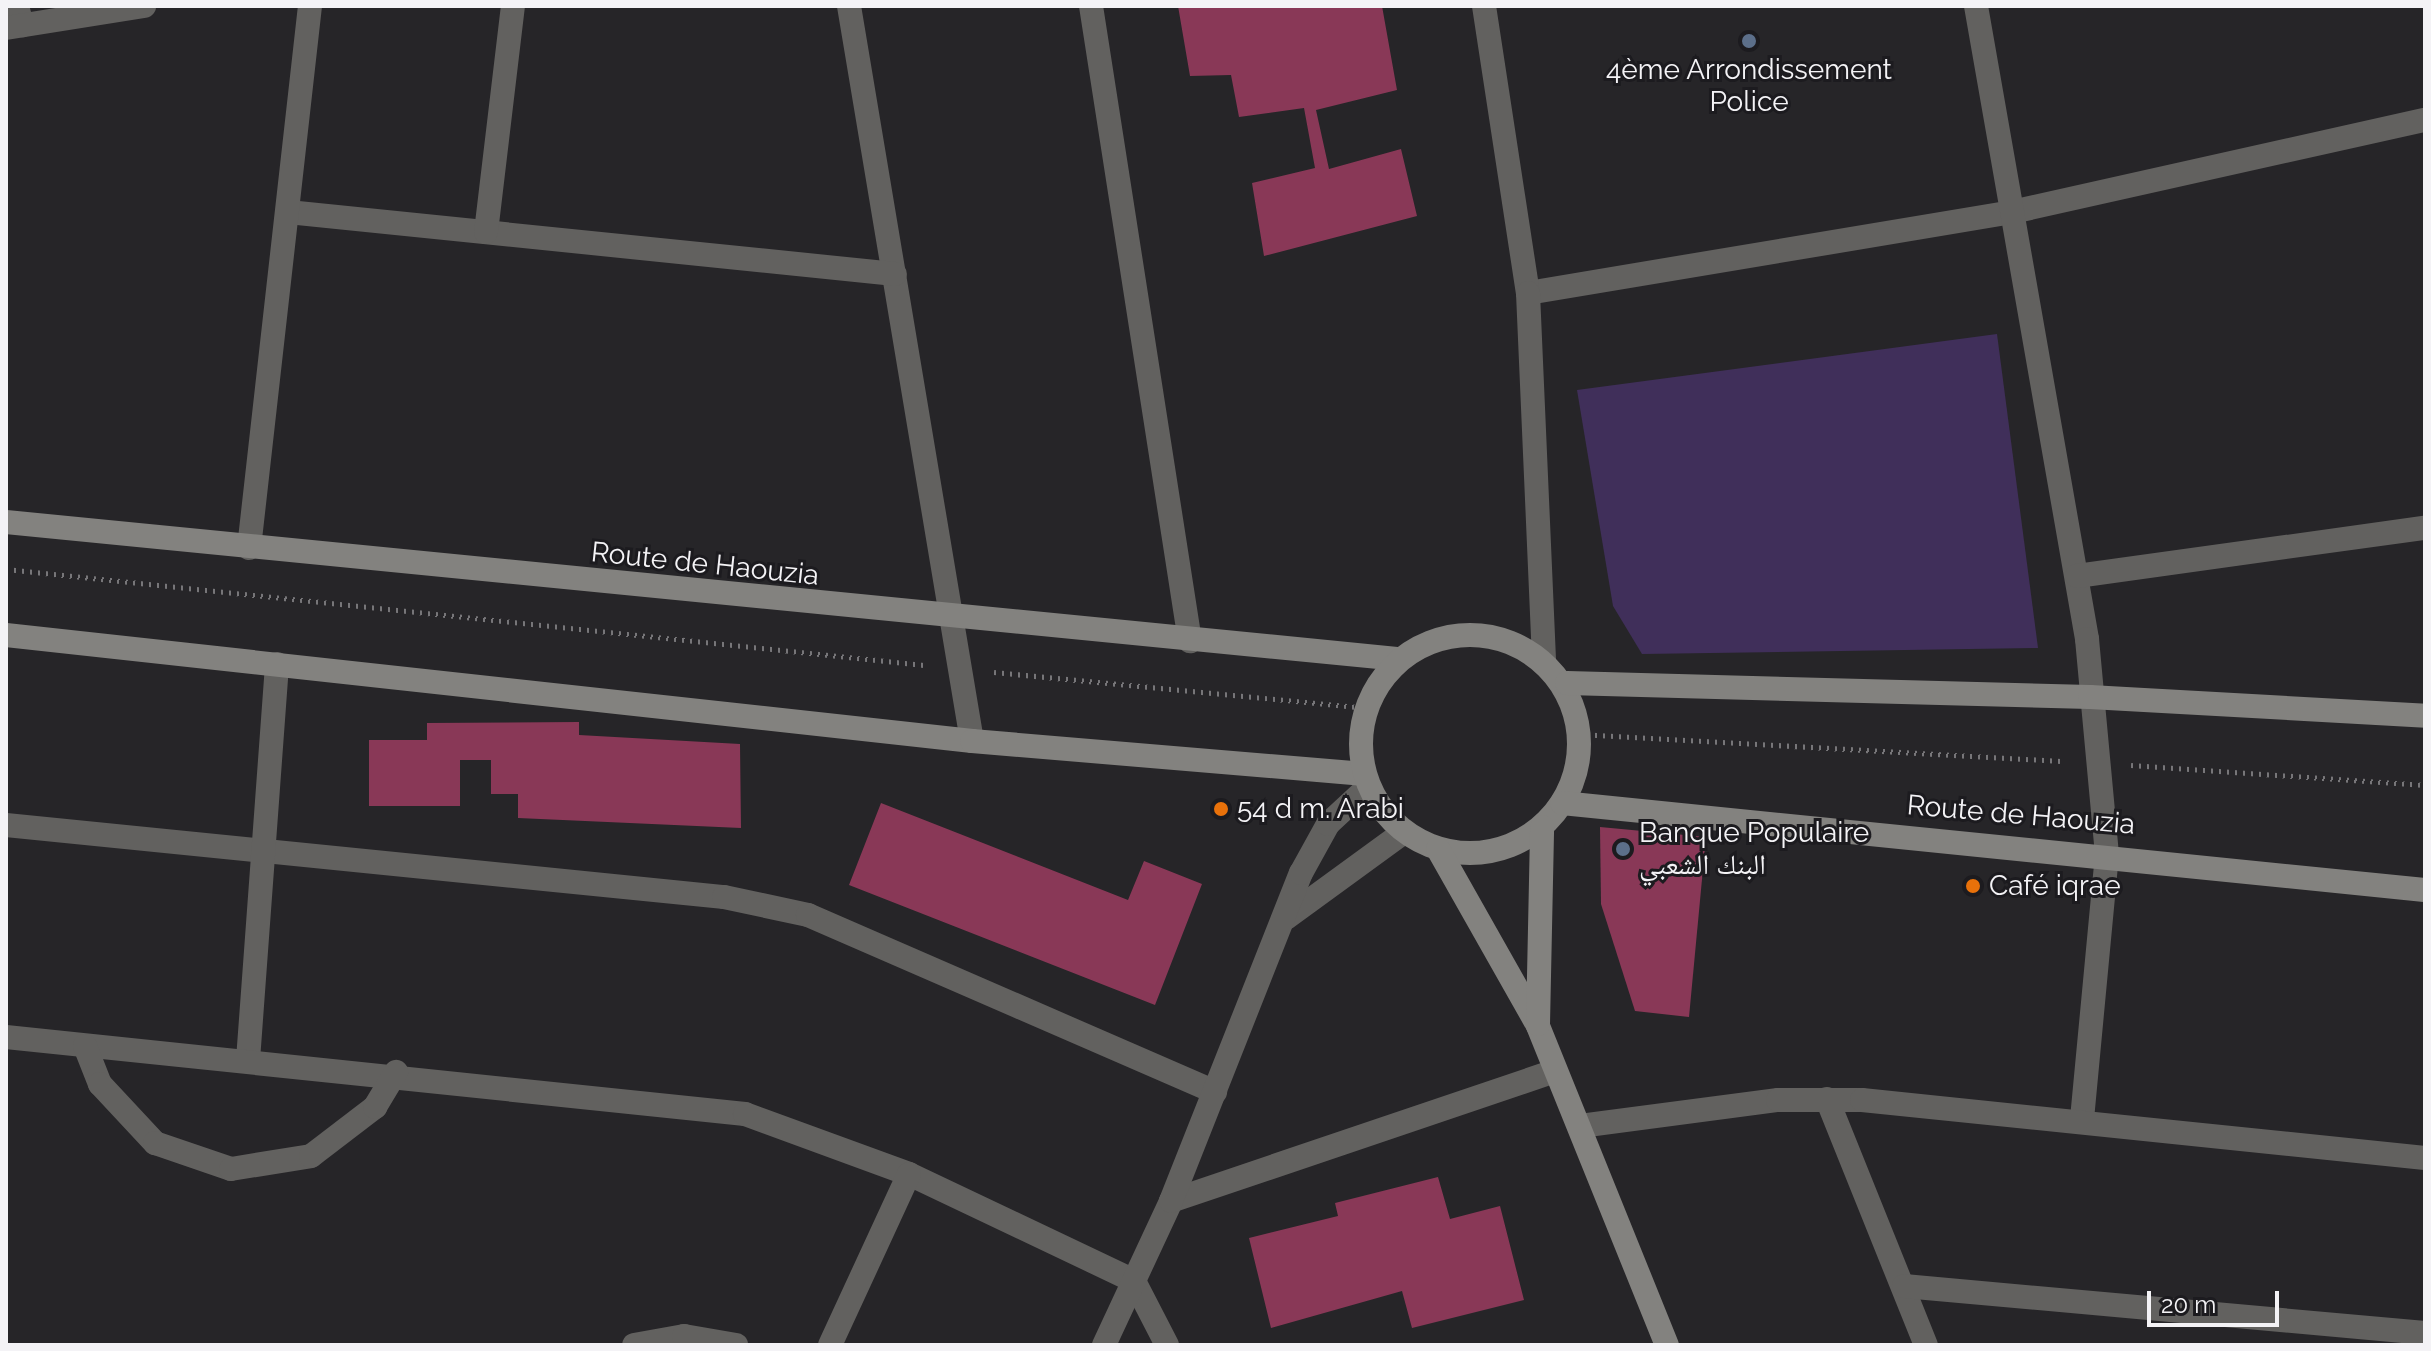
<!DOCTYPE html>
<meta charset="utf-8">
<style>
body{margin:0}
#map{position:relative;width:2431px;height:1351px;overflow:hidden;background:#262528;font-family:Raleway,"Noto Naskh Arabic",sans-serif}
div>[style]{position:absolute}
.green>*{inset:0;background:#402f5a}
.building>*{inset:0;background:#893857}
.path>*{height:5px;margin-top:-2.5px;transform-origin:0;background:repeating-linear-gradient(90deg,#777679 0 2px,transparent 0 8px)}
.lane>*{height:24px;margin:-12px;padding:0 12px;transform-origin:12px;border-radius:12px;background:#62615f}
.street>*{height:24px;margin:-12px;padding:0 12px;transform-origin:12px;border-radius:12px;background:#62615f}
.secondary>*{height:24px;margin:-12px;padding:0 12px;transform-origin:12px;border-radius:12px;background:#83827f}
.secondary>.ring{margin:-12px;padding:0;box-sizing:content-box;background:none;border:24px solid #83827f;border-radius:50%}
.dots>*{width:22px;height:22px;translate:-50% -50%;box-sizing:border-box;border:4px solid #1c1b1f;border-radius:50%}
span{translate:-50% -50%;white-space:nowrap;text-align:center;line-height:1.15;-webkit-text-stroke:6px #1c1b1f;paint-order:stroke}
.poi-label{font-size:28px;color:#f4f3f6}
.left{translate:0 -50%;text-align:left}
.street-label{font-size:28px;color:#f4f3f6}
.frame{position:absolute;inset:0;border:8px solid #f4f3f6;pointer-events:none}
.scale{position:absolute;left:2147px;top:1291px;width:132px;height:36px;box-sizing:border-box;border:4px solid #f4f3f6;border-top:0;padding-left:10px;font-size:24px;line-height:28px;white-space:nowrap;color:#f4f3f6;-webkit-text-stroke:6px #1c1b1f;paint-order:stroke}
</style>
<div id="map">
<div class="green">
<div style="clip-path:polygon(1997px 334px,2038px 648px,1642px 654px,1613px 606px,1577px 390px)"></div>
</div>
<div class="building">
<div style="clip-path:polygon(1178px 6px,1382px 6px,1397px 90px,1316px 110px,1329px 169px,1401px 149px,1417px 216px,1264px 256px,1252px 183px,1315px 168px,1304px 108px,1239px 117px,1231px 75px,1190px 76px)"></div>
<div style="clip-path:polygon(579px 722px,579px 735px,740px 744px,741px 828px,518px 818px,518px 794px,491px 794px,491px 760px,460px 760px,460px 806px,369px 806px,369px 740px,427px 740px,427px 723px)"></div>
<div style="clip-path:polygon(881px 803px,1128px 900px,1144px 861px,1202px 884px,1155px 1005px,849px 885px)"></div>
<div style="clip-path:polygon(1600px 827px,1706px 837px,1689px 1017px,1635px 1011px,1601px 904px)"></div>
<div style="clip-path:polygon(1438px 1177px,1450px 1219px,1500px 1206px,1524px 1300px,1412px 1328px,1402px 1291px,1271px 1328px,1249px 1238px,1338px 1216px,1335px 1203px)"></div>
</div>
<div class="path">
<div style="left:6px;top:569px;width:923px;rotate:5.97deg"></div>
<div style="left:994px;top:672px;width:375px;rotate:5.5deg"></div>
<div style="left:1579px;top:734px;width:487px;rotate:3.2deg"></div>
<div style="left:2131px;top:765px;width:295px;rotate:3.9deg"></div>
</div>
<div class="lane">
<div style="left:17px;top:6px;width:20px;rotate:75deg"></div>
<div style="left:1528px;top:293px;width:491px;rotate:-9.5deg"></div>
<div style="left:2012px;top:212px;width:423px;rotate:-12.6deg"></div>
<div style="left:6px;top:825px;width:722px;rotate:5.73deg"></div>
<div style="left:724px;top:897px;width:86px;rotate:12.1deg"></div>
<div style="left:808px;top:915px;width:444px;rotate:23.5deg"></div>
<div style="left:248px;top:1060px;width:397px;rotate:-85.8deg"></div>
<div style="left:1827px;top:1099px;width:265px;rotate:68.1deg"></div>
<div style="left:2082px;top:1119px;width:267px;rotate:-84.6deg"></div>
<div style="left:1580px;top:1126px;width:200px;rotate:-7.5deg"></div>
<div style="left:1778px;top:1100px;width:84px"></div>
<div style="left:1862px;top:1100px;width:566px;rotate:5.88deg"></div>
<div style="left:1904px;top:1286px;width:523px;rotate:5.15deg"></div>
<div style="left:634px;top:1345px;width:51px;rotate:-10.2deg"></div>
<div style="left:684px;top:1336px;width:53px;rotate:9.8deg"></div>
</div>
<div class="street">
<div style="left:849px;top:6px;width:745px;rotate:80.5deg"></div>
<div style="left:1091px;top:6px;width:643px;rotate:81.14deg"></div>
<div style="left:1484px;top:6px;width:290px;rotate:81.3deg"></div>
<div style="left:1528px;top:293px;width:371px;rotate:87.5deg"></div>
<div style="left:1976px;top:6px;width:643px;rotate:80.05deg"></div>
<div style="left:2087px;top:639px;width:215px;rotate:84.7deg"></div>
<div style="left:6px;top:28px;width:140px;rotate:-9.1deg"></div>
<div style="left:288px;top:212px;width:610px;rotate:5.83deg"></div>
<div style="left:486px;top:232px;width:228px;rotate:-83.2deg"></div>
<div style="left:249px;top:548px;width:545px;rotate:-83.58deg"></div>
<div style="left:2077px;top:576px;width:351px;rotate:-7.9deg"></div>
<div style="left:1286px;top:918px;width:146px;rotate:-36.1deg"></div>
<div style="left:6px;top:1037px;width:743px;rotate:5.95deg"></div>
<div style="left:745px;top:1114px;width:175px;rotate:20.1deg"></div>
<div style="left:909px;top:1174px;width:249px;rotate:25.4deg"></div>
<div style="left:1134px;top:1281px;width:72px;rotate:62.7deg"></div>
<div style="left:85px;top:1046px;width:41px;rotate:68.5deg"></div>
<div style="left:100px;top:1084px;width:81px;rotate:47deg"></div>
<div style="left:155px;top:1143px;width:80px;rotate:18.9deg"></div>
<div style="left:231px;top:1169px;width:81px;rotate:-9.2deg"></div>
<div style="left:311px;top:1156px;width:81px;rotate:-37.4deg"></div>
<div style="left:375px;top:1107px;width:41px;rotate:-59deg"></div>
<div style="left:1171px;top:1201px;width:404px;rotate:-18.7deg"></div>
<div style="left:830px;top:1345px;width:188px;rotate:-65.2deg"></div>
<div style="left:1104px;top:1345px;width:159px;rotate:-65deg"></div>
<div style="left:1171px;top:1201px;width:353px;rotate:-68.4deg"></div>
<div style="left:1301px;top:873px;width:56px;rotate:-61.1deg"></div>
<div style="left:1328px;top:824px;width:54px;rotate:-42.8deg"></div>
</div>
<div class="secondary">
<div style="left:6px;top:522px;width:1400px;rotate:5.62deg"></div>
<div style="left:6px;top:635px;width:972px;rotate:6.26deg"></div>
<div style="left:972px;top:741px;width:394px;rotate:4.8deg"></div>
<div class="ring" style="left:1361px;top:635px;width:194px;height:194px"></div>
<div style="left:1567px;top:683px;width:523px;rotate:1.53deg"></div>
<div style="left:2090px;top:697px;width:336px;rotate:3.2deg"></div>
<div style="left:1562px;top:803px;width:867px;rotate:5.76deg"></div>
<div style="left:1438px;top:849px;width:203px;rotate:60.5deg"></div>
<div style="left:1538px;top:1026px;width:344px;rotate:68deg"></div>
<div style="left:1538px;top:1024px;width:197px;rotate:-88.8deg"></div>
</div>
<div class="dots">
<div style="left:1749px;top:41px;background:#5c6f8a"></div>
<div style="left:1221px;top:809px;background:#e8710a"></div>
<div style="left:1623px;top:849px;background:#5c6f8a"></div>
<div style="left:1973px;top:886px;background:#e8710a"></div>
</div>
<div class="poi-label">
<span style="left:1749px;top:86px">4ème Arrondissement<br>Police</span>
<span class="left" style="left:1237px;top:809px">54 d m. Arabi</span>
<span class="left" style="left:1639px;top:849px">Banque Populaire<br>البنك الشعبي</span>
<span class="left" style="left:1989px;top:886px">Café iqrae</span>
</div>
<div class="street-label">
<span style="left:705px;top:564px;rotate:6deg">Route de Haouzia</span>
<span style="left:2021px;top:815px;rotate:5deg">Route de Haouzia</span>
</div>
<div class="frame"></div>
<div class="scale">20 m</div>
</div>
